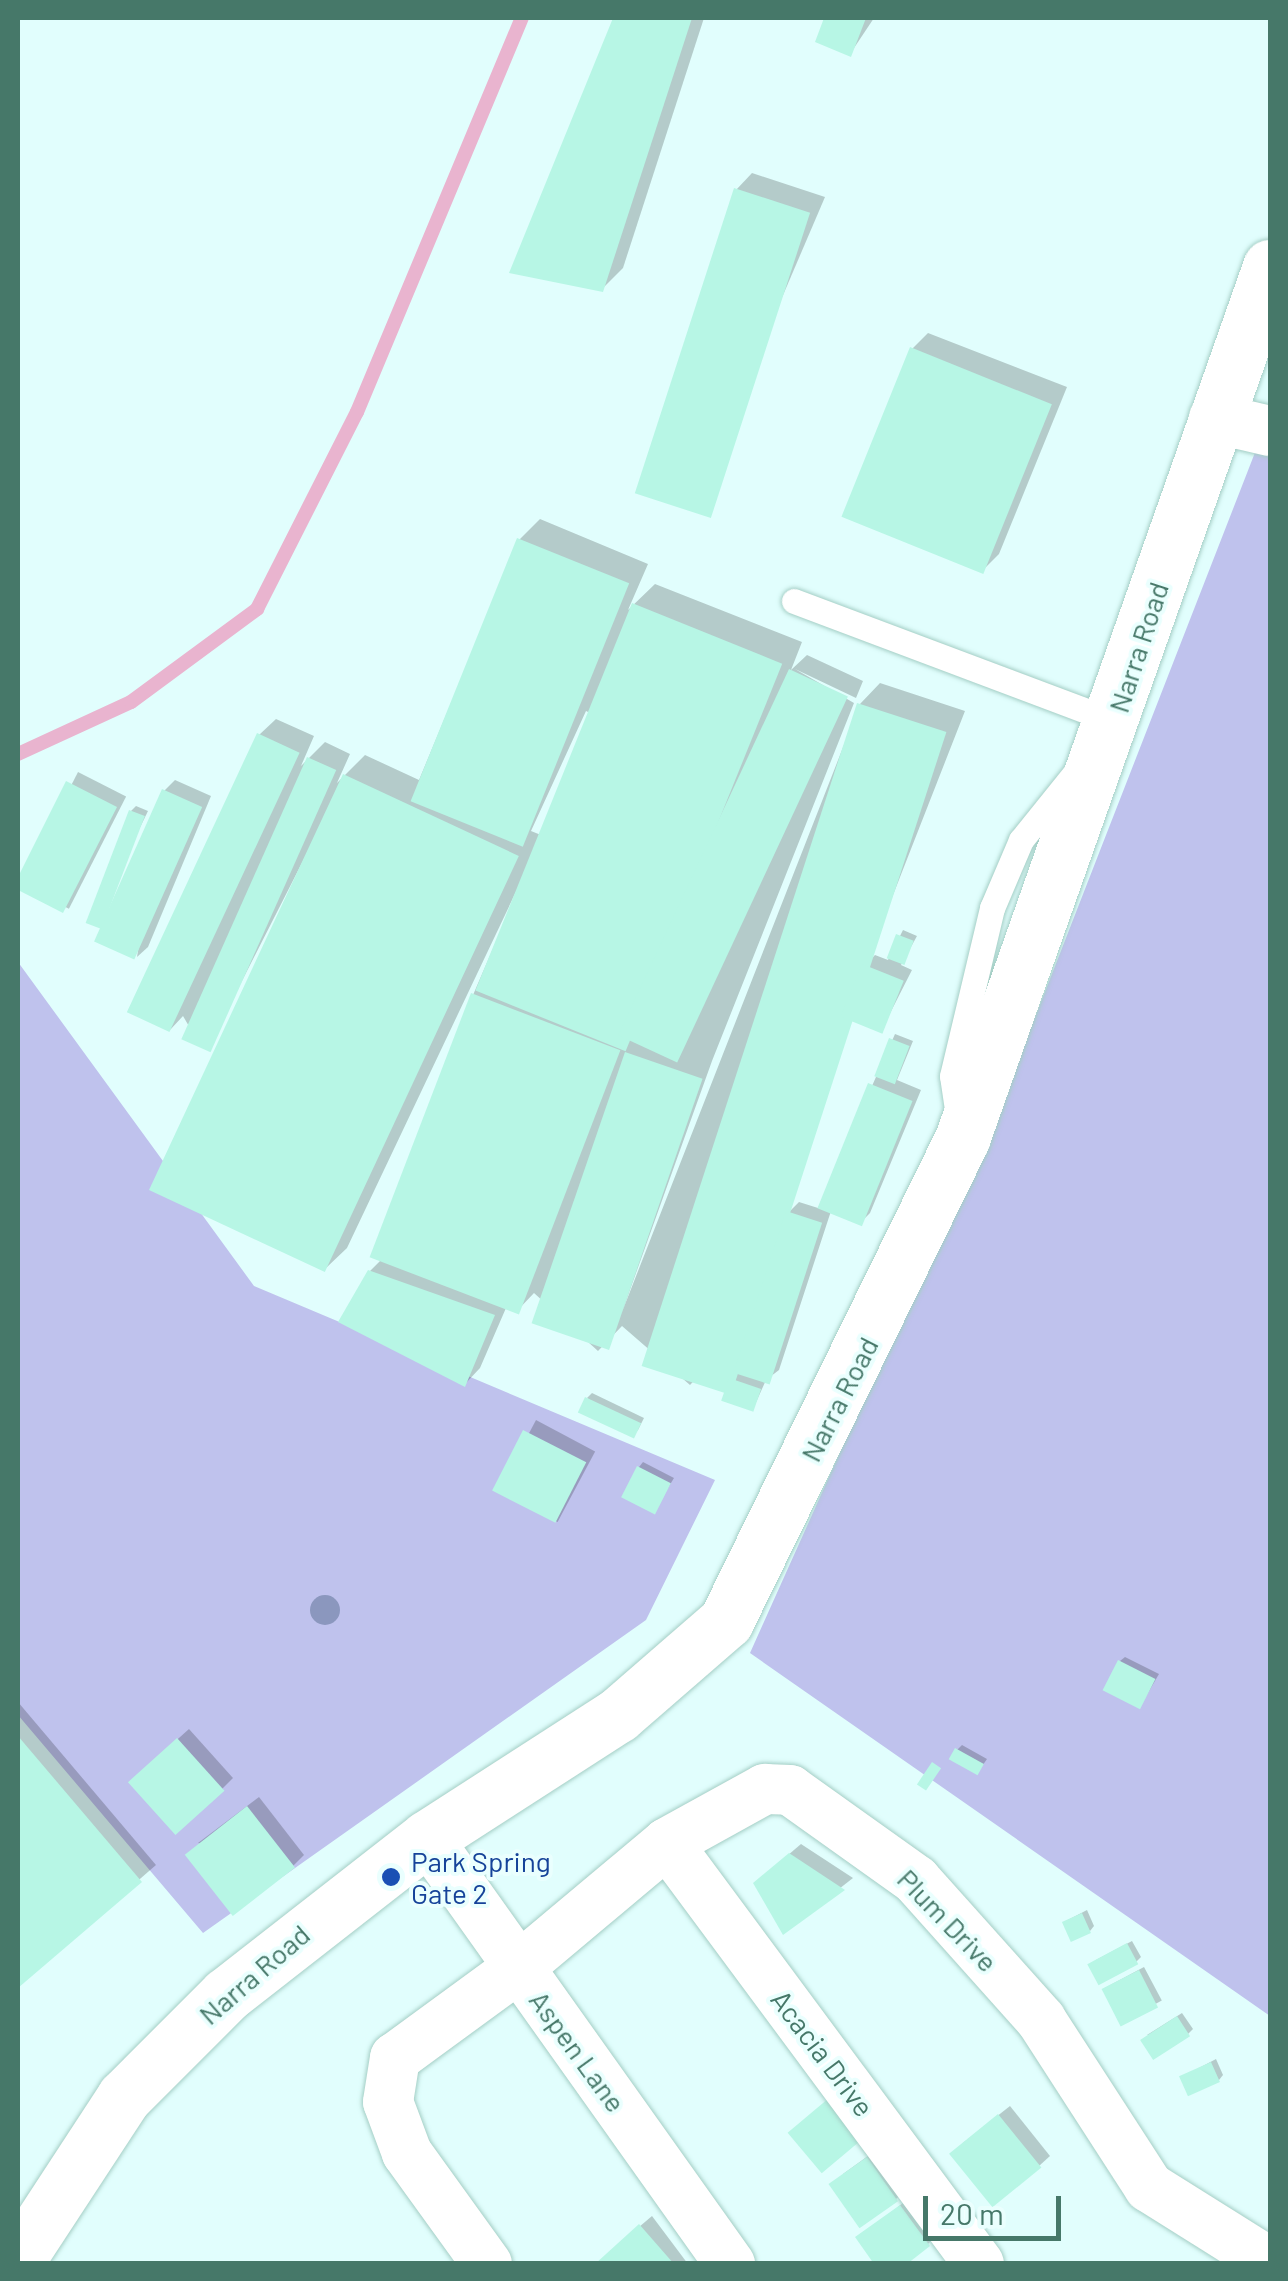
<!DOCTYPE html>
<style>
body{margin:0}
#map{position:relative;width:1288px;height:2281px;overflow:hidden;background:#e1fefd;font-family:Barlow,sans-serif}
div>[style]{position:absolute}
.green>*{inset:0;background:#bfc2ed}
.shadow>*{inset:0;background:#0003;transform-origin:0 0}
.stream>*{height:14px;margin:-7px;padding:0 7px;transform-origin:7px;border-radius:7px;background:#e9b4cf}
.building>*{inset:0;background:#b7f6e5;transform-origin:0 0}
.roads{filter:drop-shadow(0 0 2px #a4cec5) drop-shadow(0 0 2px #a4cec5)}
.lane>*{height:25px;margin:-12.5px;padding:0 12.5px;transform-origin:12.5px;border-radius:12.5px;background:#fff}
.street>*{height:50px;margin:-25px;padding:0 25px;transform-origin:25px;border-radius:25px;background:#fff}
.secondary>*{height:55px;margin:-27.5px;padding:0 27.5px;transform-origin:27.5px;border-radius:27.5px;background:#fff}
.trees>*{width:30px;height:30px;margin:-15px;border-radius:50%;background:#8b97be}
.dots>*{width:28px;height:28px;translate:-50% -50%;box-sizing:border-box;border:5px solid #eafffe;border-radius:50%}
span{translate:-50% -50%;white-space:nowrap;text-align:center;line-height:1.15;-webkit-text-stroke:8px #eafffe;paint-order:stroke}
.street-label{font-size:28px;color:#467869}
.transit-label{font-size:28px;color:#164399}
.left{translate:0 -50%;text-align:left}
.frame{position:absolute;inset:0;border:20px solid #467869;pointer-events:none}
.scale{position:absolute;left:923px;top:2196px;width:138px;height:45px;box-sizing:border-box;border:5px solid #467869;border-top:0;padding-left:12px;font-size:30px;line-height:35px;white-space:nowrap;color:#467869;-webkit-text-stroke:8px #eafffe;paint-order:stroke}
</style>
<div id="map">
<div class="green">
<div style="clip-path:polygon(1270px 414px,1270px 2016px,750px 1653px,1034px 1020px)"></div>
<div style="clip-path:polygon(18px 962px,254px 1286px,715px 1480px,646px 1620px,203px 1933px,18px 1715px)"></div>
</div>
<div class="shadow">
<div style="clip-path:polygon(616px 18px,704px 18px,623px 268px,602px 289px,513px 272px)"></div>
<div style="clip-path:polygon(826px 18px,874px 18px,850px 54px,818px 40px)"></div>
<div style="clip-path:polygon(752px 173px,825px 197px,704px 480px,688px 496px,736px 190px)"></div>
<div style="clip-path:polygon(928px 333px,1067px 387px,999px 554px,983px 570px,912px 349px)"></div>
<div style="clip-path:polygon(evenodd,540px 519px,648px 564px,628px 610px,655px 584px,802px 642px,791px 670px,807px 655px,863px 681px,856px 698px,795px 669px,854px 703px,712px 1061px,622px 1312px,860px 704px,880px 683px,965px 711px,866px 964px,875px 955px,888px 960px,903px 930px,917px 936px,901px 965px,912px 970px,881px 1031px,846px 1017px,710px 1364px,690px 1385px,622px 1326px,598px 1351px,534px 1293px,516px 1312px,506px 1308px,480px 1368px,465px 1384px,370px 1271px,382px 1259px,473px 995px,532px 858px,347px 1248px,326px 1268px,332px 804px,217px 1030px,201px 1047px,183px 1016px,170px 1030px,259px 735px,276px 719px,314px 736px,301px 766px,325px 742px,350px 754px,337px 783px,365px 755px,419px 780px,519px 540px,540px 519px,586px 711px,590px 713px,541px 835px,531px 831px,586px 711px)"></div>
<div style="left:78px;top:772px;width:54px;height:126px;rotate:27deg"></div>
<div style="clip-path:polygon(175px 780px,211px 796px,148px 947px,137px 957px,164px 791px)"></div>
<div style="clip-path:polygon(136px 806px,148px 811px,94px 922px,131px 811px)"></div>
<div style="clip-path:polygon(895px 1034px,913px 1041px,897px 1080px,921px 1090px,870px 1213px,860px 1223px,831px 1211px,779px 1370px,766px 1380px,753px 1409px,731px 1379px,788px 1213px,799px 1202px,818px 1208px)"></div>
<div style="clip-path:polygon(592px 1393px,644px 1418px,638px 1430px,633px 1435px,587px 1398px)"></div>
<div style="left:536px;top:1420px;width:67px;height:80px;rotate:28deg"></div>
<div style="clip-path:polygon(643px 1462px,674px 1478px,654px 1511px,639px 1467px)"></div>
<div style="clip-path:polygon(1125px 1657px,1159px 1674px,1141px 1705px,1120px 1661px)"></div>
<div style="clip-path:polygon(18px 1702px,156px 1865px,18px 1985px)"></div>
<div style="clip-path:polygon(189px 1729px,233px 1778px,222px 1789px,142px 1771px)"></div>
<div style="clip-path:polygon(962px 1745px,987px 1759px,978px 1772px,957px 1750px)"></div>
<div style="clip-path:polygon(259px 1797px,304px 1855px,293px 1866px,198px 1843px)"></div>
<div style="clip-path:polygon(801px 1844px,853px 1878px,784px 1932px,767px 1873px)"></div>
<div style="clip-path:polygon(1087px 1910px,1094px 1926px,1090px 1931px,1064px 1922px)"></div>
<div style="clip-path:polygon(1132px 1941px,1141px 1957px,1136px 1962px,1096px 1960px)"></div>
<div style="left:1144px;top:1967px;width:38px;height:45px;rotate:62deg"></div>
<div style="clip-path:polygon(1182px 2013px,1193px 2029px,1188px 2034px,1147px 2035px)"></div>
<div style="clip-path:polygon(1216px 2059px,1223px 2075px,1219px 2080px,1182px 2077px)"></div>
<div style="clip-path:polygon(1010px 2106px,1050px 2156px,1039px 2166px,963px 2143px)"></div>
<div style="clip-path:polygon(879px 2148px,907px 2189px,896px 2199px,843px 2174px)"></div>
<div style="clip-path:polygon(912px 2196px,939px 2233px,928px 2244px,858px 2238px)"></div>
<div style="clip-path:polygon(652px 2216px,688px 2264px,598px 2264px,606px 2255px)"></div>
</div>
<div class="stream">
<div style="left:18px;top:754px;width:124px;rotate:-24.7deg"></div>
<div style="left:131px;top:702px;width:157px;rotate:-36.4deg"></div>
<div style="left:257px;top:609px;width:221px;rotate:-63.1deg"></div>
<div style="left:357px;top:412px;width:427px;rotate:-67.3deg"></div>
</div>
<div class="building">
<div style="clip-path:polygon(613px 18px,692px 18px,603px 292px,509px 273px)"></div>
<div style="clip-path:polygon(824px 18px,866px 18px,851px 57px,815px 42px)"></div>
<div style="left:734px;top:188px;width:80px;height:321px;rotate:18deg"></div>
<div style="left:910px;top:347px;width:153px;height:183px;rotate:22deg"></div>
<div style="left:517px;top:538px;width:121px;height:284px;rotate:22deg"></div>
<div style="left:632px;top:603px;width:162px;height:418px;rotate:22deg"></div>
<div style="left:789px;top:669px;width:65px;height:404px;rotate:25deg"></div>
<div style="left:857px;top:703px;width:94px;height:697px;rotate:18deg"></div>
<div style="left:257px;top:733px;width:47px;height:308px;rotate:25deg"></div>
<div style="left:307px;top:757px;width:32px;height:309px;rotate:24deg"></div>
<div style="left:343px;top:774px;width:194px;height:459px;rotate:25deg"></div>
<div style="clip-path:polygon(66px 781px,117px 807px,63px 913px,18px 890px,18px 877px)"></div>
<div style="left:162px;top:789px;width:44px;height:167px;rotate:24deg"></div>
<div style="left:129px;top:810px;width:17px;height:121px;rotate:21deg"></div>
<div style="left:896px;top:934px;width:19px;height:26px;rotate:21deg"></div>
<div style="left:862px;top:964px;width:45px;height:57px;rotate:22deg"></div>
<div style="left:471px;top:993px;width:160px;height:283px;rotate:21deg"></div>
<div style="left:889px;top:1038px;width:22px;height:41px;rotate:21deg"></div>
<div style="left:625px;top:1052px;width:82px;height:287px;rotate:19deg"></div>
<div style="left:868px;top:1083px;width:48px;height:135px;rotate:22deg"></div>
<div style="left:786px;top:1211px;width:38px;height:170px;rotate:18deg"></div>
<div style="clip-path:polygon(368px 1270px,495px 1315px,465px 1387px,338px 1322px)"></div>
<div style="left:729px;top:1378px;width:34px;height:24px;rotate:19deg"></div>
<div style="left:585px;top:1397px;width:62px;height:17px;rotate:25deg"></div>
<div style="left:523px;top:1430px;width:71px;height:68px;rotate:27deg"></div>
<div style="left:637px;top:1466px;width:38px;height:35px;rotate:27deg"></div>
<div style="left:1118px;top:1660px;width:42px;height:34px;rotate:27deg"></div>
<div style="clip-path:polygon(18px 1736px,142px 1882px,18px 1988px)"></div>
<div style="left:177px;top:1738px;width:71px;height:66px;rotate:48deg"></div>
<div style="left:955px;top:1748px;width:33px;height:13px;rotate:29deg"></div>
<div style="left:932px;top:1762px;width:11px;height:27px;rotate:34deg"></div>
<div style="left:247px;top:1806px;width:78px;height:79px;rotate:52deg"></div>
<div style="clip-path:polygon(789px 1853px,845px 1890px,783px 1935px,753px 1883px)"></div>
<div style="left:1082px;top:1913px;width:22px;height:22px;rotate:66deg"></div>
<div style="left:1127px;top:1943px;width:24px;height:45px;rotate:62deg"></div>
<div style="left:1139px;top:1970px;width:42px;height:42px;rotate:63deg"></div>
<div style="left:1177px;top:2016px;width:24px;height:44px;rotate:57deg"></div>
<div style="left:1211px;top:2062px;width:22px;height:35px;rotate:66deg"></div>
<div style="left:829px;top:2098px;width:53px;height:54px;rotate:50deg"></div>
<div style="left:998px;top:2114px;width:69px;height:63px;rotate:51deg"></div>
<div style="left:867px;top:2157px;width:54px;height:47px;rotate:55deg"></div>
<div style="clip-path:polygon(900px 2205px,930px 2246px,907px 2264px,874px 2264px,855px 2237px)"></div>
<div style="clip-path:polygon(639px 2224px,674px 2264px,595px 2264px)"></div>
</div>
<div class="roads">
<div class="lane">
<div style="left:794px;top:601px;width:342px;rotate:20.6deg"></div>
<div style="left:958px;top:1116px;width:40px;rotate:-98.5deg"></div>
<div style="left:952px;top:1076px;width:173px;rotate:-76.6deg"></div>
<div style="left:992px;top:908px;width:74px;rotate:-66.9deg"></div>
<div style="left:1021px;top:840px;width:92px;rotate:-51.1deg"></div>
</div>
<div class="street">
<div style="left:1214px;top:418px;width:57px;rotate:13.1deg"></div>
<div style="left:427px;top:1838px;width:523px;rotate:54.58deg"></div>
<div style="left:667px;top:1843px;width:524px;rotate:53.46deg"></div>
<div style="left:487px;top:2264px;width:137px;rotate:-125.8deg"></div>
<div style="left:407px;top:2153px;width:54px;rotate:-110.4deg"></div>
<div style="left:388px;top:2102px;width:45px;rotate:-81deg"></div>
<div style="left:395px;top:2058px;width:152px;rotate:-36.2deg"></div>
<div style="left:518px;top:1968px;width:194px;rotate:-40deg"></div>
<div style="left:667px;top:1843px;width:112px;rotate:-28.9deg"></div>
<div style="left:765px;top:1789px;width:25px;rotate:2deg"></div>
<div style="left:790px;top:1790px;width:155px;rotate:35.5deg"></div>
<div style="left:916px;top:1880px;width:188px;rotate:48.2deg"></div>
<div style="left:1041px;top:2020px;width:199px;rotate:57.1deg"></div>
<div style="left:1149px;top:2187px;width:143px;rotate:32.1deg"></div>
</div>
<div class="secondary">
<div style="left:18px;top:2259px;width:194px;rotate:-56.8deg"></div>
<div style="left:124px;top:2097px;width:144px;rotate:-45deg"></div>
<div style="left:226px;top:1995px;width:255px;rotate:-38deg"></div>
<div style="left:427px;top:1838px;width:227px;rotate:-32.8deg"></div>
<div style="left:618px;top:1715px;width:143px;rotate:-41deg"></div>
<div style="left:726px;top:1621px;width:537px;rotate:-63.91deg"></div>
<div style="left:962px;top:1139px;width:925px;rotate:-70.55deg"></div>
</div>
</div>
<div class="trees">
<div style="left:325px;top:1610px"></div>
</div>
<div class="dots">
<div style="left:391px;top:1877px;background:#1a4fb4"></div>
</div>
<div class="street-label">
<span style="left:1138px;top:647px;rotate:-72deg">Narra Road</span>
<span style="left:839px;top:1399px;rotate:-63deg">Narra Road</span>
<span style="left:948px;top:1920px;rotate:46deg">Plum Drive</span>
<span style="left:254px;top:1974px;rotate:-41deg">Narra Road</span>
<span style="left:578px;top:2051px;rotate:54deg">Aspen Lane</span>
<span style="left:823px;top:2053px;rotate:53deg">Acacia Drive</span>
</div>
<div class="transit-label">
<span class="left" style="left:411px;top:1877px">Park Spring<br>Gate 2</span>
</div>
<div class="frame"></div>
<div class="scale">20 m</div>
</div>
